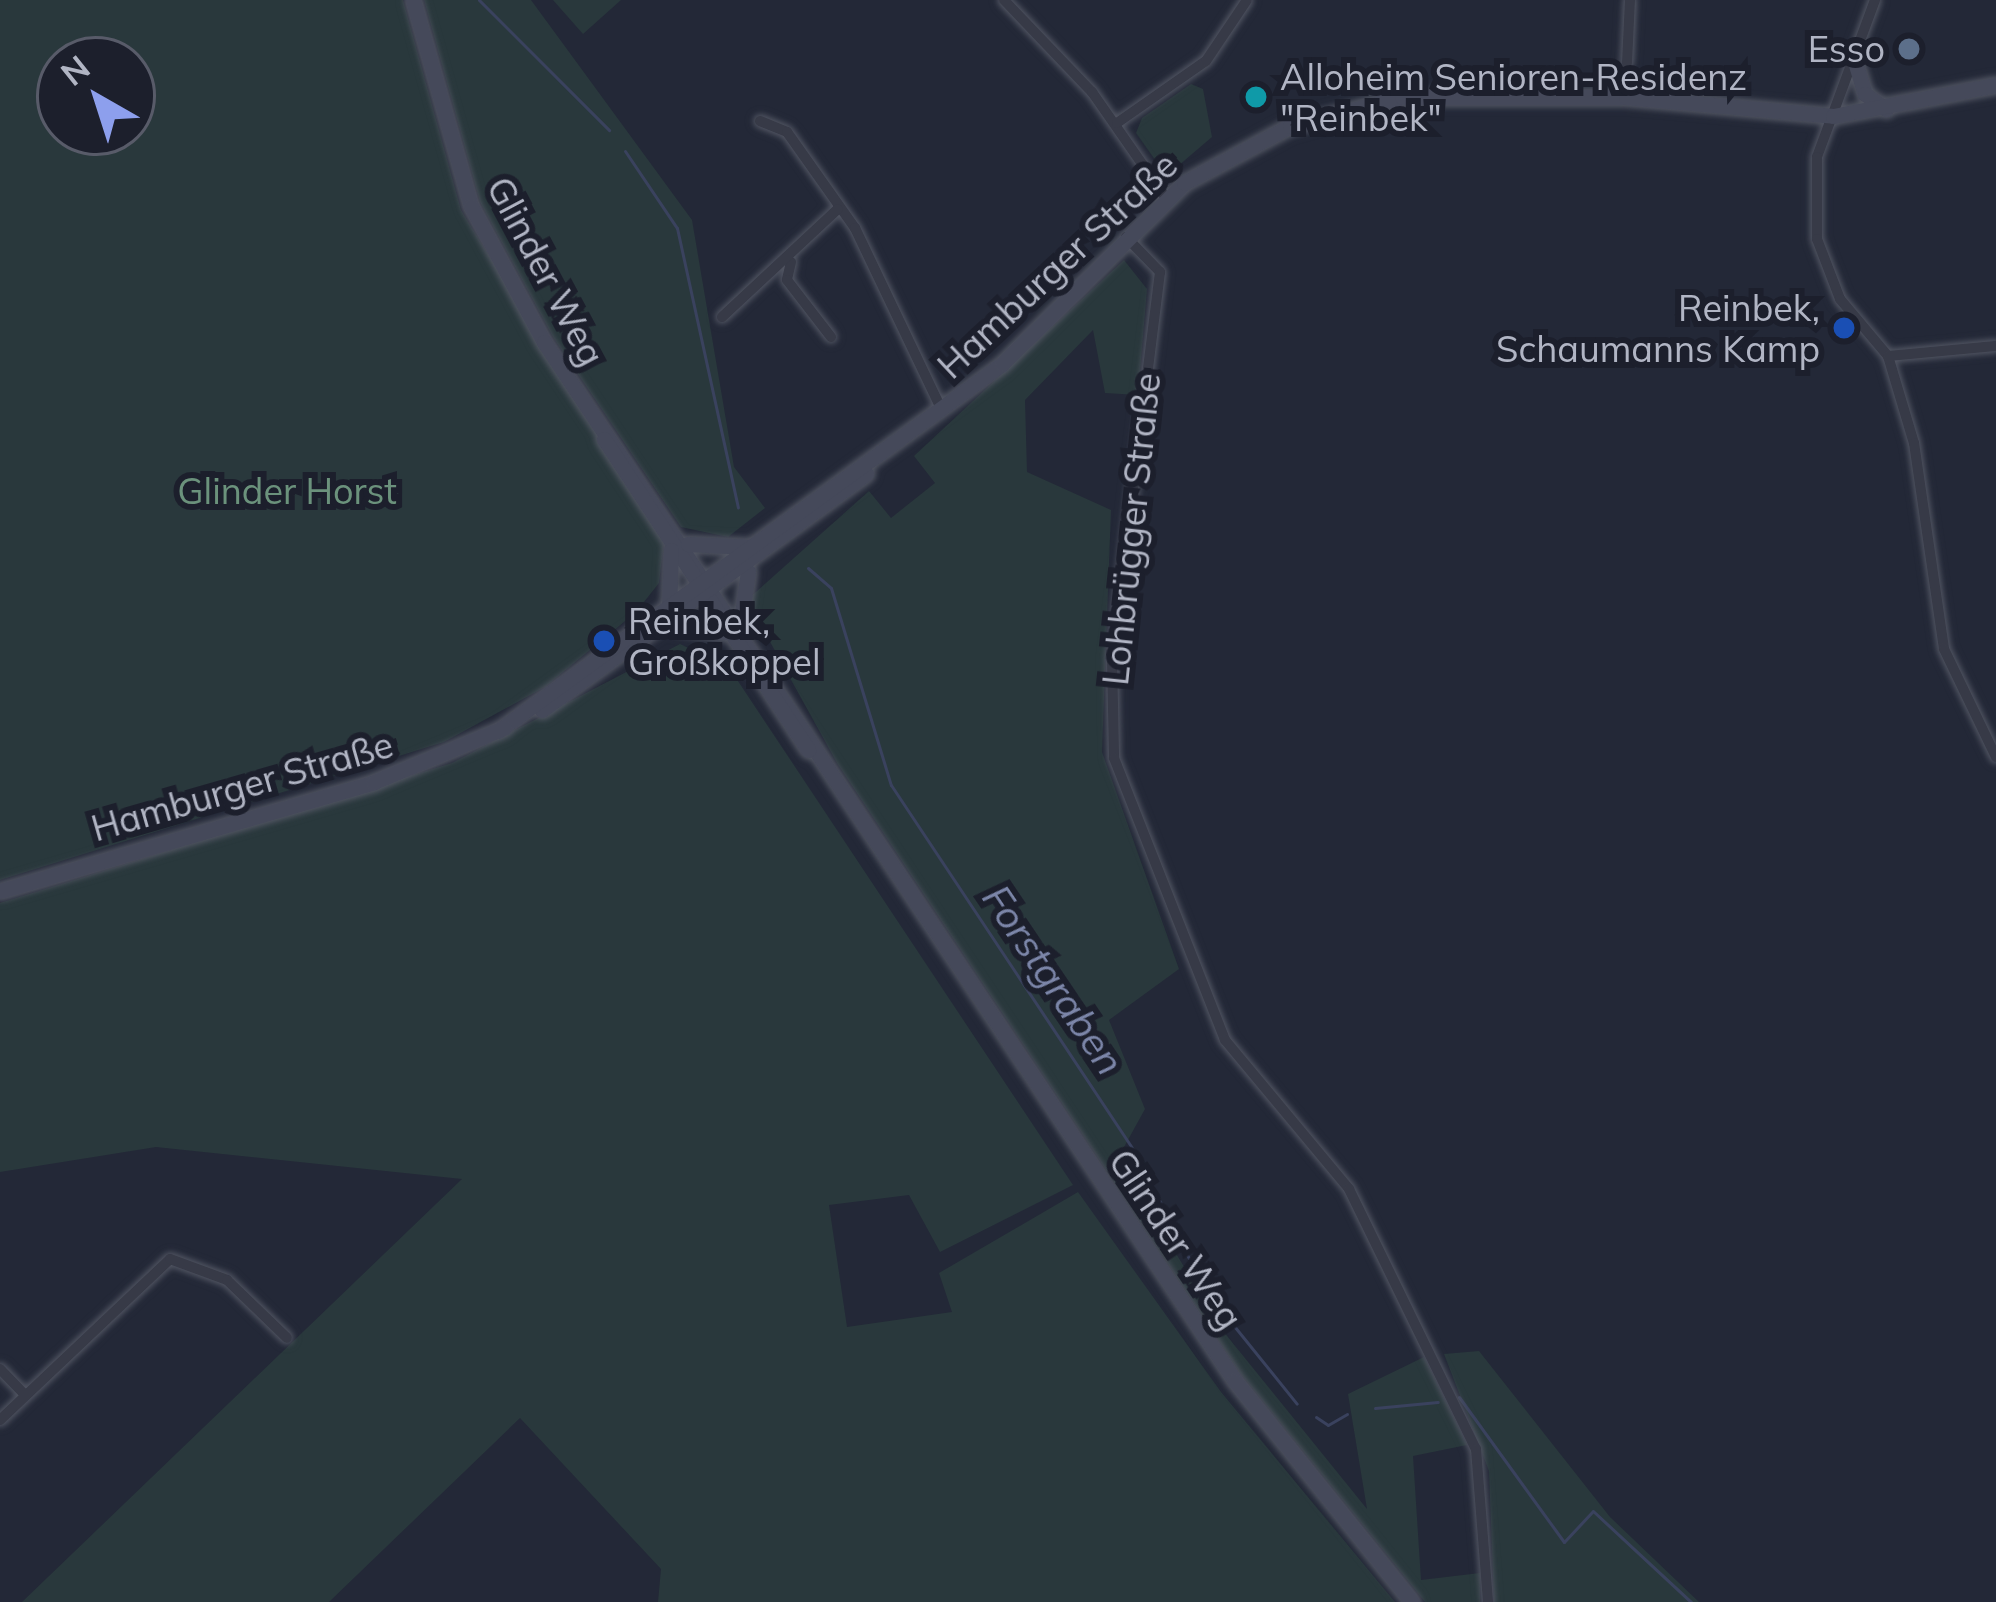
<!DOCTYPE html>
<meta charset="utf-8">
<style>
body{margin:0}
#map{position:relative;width:1996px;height:1602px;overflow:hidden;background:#232837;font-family:Mulish,sans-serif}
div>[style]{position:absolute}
.green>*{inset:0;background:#29383c}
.stream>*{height:3px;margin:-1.5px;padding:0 1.5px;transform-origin:1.5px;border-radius:1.5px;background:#3a425e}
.roads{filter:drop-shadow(0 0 3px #515562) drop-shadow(0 0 3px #515562)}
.street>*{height:10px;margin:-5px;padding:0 5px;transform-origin:5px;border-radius:5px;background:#373a47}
.secondary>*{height:15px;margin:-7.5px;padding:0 7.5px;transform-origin:7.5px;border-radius:7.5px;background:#45495a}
.dots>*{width:33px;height:33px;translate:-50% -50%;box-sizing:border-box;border:6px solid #1c1f2c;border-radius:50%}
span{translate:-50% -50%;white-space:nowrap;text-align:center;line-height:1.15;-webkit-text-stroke:12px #1c1f2c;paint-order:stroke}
.poi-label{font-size:36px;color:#b1b5c4}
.right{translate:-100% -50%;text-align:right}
.left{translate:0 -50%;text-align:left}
.street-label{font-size:36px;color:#b1b5c4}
.park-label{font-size:36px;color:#6b927c}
.water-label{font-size:39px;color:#7c86a9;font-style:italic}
.north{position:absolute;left:36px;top:36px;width:120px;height:120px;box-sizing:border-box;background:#1c1f2c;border:3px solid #585b69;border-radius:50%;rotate:321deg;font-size:33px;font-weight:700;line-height:48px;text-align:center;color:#b1b5c4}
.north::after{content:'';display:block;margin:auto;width:42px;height:54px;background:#8d9fed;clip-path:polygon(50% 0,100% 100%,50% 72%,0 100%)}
</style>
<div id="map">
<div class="green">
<div style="clip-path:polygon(evenodd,0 0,403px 0,461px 210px,664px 543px,659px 583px,636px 612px,545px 687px,444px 742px,0 880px,0 0,60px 60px,132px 60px,132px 132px,60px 132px,60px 60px)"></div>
<div style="clip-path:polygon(424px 0,531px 0,692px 220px,734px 467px,765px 508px,728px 537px,681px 527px,553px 337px,480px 202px)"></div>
<div style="clip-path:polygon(553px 0,621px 0,583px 34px)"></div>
<div style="clip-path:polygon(1191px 84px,1203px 89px,1212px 137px,1178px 166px,1158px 164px,1136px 133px,1142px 118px)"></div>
<div style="clip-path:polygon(1124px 260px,1147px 289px,1138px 395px,1105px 393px,1093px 330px,1025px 400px,1027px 472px,1111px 510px,1102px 752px,1179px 969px,1109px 1020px,1145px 1109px,1118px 1158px,1223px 1331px,1367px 1509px,1348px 1394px,1424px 1357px,1467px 1445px,1413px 1456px,1421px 1580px,1480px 1573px,1480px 1602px,1425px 1602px,1241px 1374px,837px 763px,747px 600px,869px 491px,891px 518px,935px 483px,914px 456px)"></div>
<div style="clip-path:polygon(680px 644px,728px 666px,1073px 1185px,940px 1252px,909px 1195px,829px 1205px,847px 1327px,952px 1312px,939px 1273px,1078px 1192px,1221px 1392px,1395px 1602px,658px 1602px,661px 1569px,520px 1418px,329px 1602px,22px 1602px,462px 1179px,156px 1147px,0 1172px,0 903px,452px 763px)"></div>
<div style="clip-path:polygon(1479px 1351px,1610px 1517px,1699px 1602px,1494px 1602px,1489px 1471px,1444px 1354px)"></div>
</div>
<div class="stream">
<div style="left:479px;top:0;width:184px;rotate:45deg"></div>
<div style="left:625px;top:151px;width:93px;rotate:56deg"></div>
<div style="left:677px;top:228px;width:286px;rotate:77.7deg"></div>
<div style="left:808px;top:568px;width:30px;rotate:41deg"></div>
<div style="left:831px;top:588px;width:206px;rotate:73.1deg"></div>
<div style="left:891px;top:785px;width:437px;rotate:56.4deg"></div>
<div style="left:1133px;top:1149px;width:158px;rotate:62.9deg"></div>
<div style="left:1205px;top:1290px;width:146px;rotate:51.1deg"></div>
<div style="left:1459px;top:1397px;width:179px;rotate:54.1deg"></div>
<div style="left:1564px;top:1542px;width:42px;rotate:-46.9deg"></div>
<div style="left:1593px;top:1511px;width:134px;rotate:42.9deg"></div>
<div style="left:1375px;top:1408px;width:63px;rotate:-5.4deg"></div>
<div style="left:1316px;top:1417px;width:14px;rotate:34deg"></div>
<div style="left:1328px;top:1425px;width:22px;rotate:-30deg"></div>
</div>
<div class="roads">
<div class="street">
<div style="left:1004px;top:0;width:127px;rotate:46.3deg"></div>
<div style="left:1092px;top:92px;width:129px;rotate:55.1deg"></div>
<div style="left:1875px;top:0;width:167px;rotate:110.3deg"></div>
<div style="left:1817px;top:157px;width:82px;rotate:90deg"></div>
<div style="left:1817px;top:239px;width:64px;rotate:69deg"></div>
<div style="left:1840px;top:299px;width:75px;rotate:49.9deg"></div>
<div style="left:1888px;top:356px;width:91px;rotate:73.4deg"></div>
<div style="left:1914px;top:443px;width:208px;rotate:81.7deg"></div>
<div style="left:1944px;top:649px;width:120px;rotate:64.3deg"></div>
<div style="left:1627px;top:63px;width:63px;rotate:-87.3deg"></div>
<div style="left:760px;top:121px;width:29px;rotate:22deg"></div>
<div style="left:787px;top:132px;width:118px;rotate:54.7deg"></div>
<div style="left:855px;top:228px;width:202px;rotate:64.5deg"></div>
<div style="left:1117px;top:123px;width:108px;rotate:-34.9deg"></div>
<div style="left:1206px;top:61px;width:73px;rotate:-56.1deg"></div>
<div style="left:1126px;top:237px;width:49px;rotate:45.8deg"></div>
<div style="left:1160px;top:272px;width:390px;rotate:97.1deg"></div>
<div style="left:1112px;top:659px;width:99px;rotate:88.8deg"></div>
<div style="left:1114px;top:758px;width:303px;rotate:68.5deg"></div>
<div style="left:1225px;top:1040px;width:194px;rotate:50.2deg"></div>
<div style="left:1349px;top:1189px;width:289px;rotate:64deg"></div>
<div style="left:1476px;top:1449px;width:153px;rotate:85.5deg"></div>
<div style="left:791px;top:262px;width:18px;rotate:103deg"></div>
<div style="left:787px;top:280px;width:72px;rotate:52.3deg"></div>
<div style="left:722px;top:317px;width:158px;rotate:-43deg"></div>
<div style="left:1888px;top:356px;width:108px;rotate:-5.3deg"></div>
<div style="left:0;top:1369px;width:36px;rotate:46deg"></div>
<div style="left:0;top:1420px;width:234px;rotate:-43.4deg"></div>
<div style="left:170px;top:1259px;width:61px;rotate:20.2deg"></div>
<div style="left:227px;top:1280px;width:83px;rotate:44deg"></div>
</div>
<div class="secondary">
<div style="left:413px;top:0;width:214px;rotate:74.3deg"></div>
<div style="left:471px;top:206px;width:154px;rotate:61.8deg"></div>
<div style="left:544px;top:342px;width:1248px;rotate:56.37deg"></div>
<div style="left:1235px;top:1381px;width:283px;rotate:51.3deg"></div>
<div style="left:1856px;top:65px;width:30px;rotate:73deg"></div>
<div style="left:1865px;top:94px;width:26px;rotate:36deg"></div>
<div style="left:604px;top:439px;width:372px;rotate:56.7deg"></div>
<div style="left:688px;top:544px;width:64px;rotate:2.7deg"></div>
<div style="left:669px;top:609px;width:59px;rotate:-88.1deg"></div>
<div style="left:676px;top:626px;width:49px;rotate:7deg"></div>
<div style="left:740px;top:628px;width:57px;rotate:-81.9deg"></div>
<div style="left:542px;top:710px;width:401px;rotate:-36.1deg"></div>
<div style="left:498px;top:731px;width:623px;rotate:-36.06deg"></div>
<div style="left:1002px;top:364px;width:257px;rotate:-44.8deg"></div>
<div style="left:1184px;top:183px;width:120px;rotate:-28.3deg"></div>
<div style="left:1290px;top:126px;width:116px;rotate:-14.5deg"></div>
<div style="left:1402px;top:97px;width:224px"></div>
<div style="left:1626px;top:97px;width:208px;rotate:5.2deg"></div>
<div style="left:1833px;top:116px;width:166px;rotate:-10.8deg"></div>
<div style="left:0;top:891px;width:390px;rotate:-16.2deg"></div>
<div style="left:374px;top:782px;width:141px;rotate:-22.6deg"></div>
</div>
</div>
<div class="dots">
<div style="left:1909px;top:49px;background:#5c6f8a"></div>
<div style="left:1256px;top:97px;background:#0f9aa8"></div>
<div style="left:1844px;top:328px;background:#1a4fb4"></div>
<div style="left:604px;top:641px;background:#1a4fb4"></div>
</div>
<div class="poi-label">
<span class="right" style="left:1885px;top:49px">Esso</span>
<span class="left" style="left:1280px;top:97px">Alloheim Senioren-Residenz<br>"Reinbek"</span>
<span class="right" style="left:1820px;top:328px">Reinbek,<br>Schaumanns Kamp</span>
<span class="left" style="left:628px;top:641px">Reinbek,<br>Großkoppel</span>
</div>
<div class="street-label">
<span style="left:1057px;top:265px;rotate:-43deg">Hamburger Straße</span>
<span style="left:546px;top:271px;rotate:62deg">Glinder Weg</span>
<span style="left:1131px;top:529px;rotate:-84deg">Lohbrügger Straße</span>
<span style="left:242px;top:786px;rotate:-16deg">Hamburger Straße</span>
<span style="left:1176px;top:1239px;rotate:56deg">Glinder Weg</span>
</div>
<div class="park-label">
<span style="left:287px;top:491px">Glinder Horst</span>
</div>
<div class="water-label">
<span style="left:1053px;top:980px;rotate:56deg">Forstgraben</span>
</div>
<div class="north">N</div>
</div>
